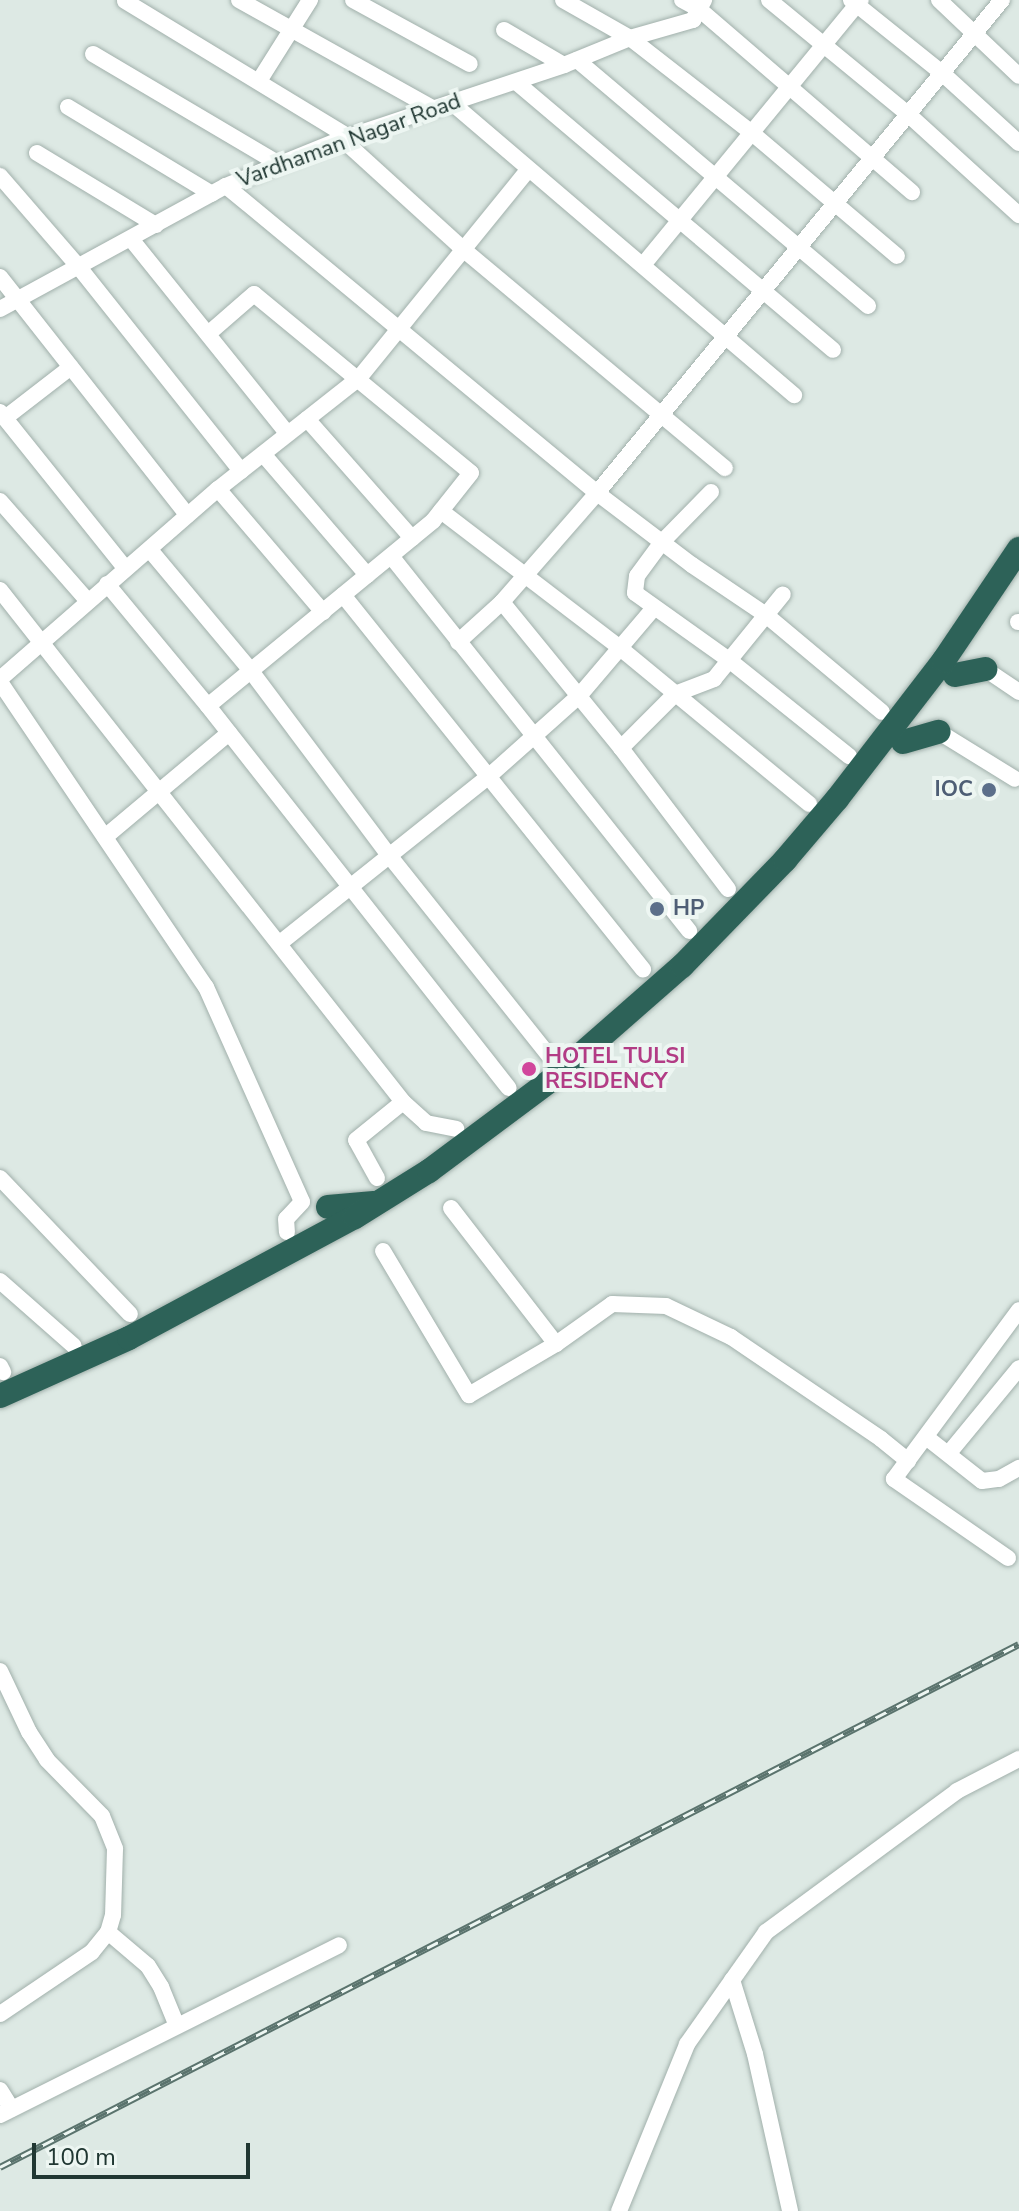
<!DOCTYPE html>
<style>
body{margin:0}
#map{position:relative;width:1019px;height:2211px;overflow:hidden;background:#dde9e4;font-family:"Nunito Sans",sans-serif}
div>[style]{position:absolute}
.roads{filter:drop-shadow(0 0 2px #a1b0ab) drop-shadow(0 0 2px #a1b0ab)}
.minor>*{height:16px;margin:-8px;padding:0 8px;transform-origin:8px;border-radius:8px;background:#fff}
.highway>*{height:24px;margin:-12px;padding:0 12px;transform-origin:12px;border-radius:12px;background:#2d6258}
.rail>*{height:7px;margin-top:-3.5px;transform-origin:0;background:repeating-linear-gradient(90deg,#edf6f2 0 12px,#5a736d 0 24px);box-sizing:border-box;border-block:2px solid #5a736d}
.dots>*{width:22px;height:22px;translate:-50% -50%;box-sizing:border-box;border:4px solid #edf6f2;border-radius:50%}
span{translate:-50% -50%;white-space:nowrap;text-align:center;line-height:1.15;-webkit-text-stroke:8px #edf6f2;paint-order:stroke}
.street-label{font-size:22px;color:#203732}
.service-label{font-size:22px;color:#4e5e75;font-weight:700}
.right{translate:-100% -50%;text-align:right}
.left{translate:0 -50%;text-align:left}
.hotel-label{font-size:22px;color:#b23c85;font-weight:700}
.scale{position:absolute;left:32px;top:2143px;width:218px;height:36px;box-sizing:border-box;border:4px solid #203732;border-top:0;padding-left:10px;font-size:24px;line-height:28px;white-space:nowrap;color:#203732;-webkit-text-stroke:6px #edf6f2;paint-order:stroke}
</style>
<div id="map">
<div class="roads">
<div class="minor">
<div style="left:239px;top:0;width:223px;rotate:29.2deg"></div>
<div style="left:353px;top:0;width:133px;rotate:28.7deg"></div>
<div style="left:563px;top:0;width:77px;rotate:29.6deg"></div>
<div style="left:630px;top:38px;width:155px;rotate:37.9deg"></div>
<div style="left:752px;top:133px;width:190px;rotate:40.3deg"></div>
<div style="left:682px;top:0;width:19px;rotate:28deg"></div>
<div style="left:699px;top:9px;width:281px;rotate:40.7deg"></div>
<div style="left:769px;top:0;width:181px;rotate:39.4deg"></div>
<div style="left:909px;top:115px;width:149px;rotate:42.3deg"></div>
<div style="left:851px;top:0;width:117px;rotate:38.7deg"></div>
<div style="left:942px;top:73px;width:104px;rotate:42.3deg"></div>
<div style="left:939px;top:0;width:110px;rotate:43.5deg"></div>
<div style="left:125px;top:1px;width:262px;rotate:31.3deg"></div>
<div style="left:504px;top:30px;width:69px;rotate:30.3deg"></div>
<div style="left:93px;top:54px;width:216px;rotate:30.6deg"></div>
<div style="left:577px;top:60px;width:381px;rotate:40.2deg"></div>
<div style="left:259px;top:81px;width:96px;rotate:-57.8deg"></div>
<div style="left:516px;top:82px;width:415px;rotate:40.2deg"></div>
<div style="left:452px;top:103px;width:450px;rotate:40.5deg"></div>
<div style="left:68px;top:107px;width:168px;rotate:31.1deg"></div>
<div style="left:342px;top:139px;width:165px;rotate:42.3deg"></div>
<div style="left:464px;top:250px;width:340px;rotate:39.9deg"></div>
<div style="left:37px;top:153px;width:139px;rotate:31.2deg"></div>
<div style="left:0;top:176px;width:119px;rotate:49.1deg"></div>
<div style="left:78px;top:266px;width:262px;rotate:51.5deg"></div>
<div style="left:226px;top:186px;width:482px;rotate:39.6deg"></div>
<div style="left:597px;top:493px;width:119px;rotate:37.2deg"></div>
<div style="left:692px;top:565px;width:89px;rotate:34deg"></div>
<div style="left:766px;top:615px;width:151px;rotate:39.9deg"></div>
<div style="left:131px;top:239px;width:250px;rotate:51.2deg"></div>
<div style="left:643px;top:265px;width:343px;rotate:-50.6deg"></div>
<div style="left:0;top:277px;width:303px;rotate:51.8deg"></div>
<div style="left:0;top:309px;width:257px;rotate:-28.6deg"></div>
<div style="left:226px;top:186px;width:125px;rotate:-22.1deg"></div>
<div style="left:342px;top:139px;width:234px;rotate:-18.4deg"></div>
<div style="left:564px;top:65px;width:71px;rotate:-22.2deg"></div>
<div style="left:630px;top:38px;width:66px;rotate:-15.9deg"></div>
<div style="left:693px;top:20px;width:23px;rotate:-61deg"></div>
<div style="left:208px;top:334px;width:61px;rotate:-41deg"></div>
<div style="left:254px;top:294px;width:281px;rotate:39.5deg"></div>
<div style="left:471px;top:473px;width:61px;rotate:128.4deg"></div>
<div style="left:433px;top:521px;width:291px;rotate:140.6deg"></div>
<div style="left:0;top:412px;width:201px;rotate:51.3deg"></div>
<div style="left:5px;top:418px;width:83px;rotate:-37.7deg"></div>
<div style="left:307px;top:419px;width:159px;rotate:48.6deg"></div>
<div style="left:263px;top:454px;width:160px;rotate:49.3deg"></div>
<div style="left:218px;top:489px;width:162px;rotate:49.5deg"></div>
<div style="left:711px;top:492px;width:70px;rotate:134.4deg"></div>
<div style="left:662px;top:542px;width:42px;rotate:126.3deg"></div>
<div style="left:637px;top:576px;width:17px;rotate:97deg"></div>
<div style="left:635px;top:593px;width:115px;rotate:35.5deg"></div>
<div style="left:729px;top:660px;width:154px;rotate:38.7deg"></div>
<div style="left:0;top:501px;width:132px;rotate:48.7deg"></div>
<div style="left:441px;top:511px;width:225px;rotate:37.4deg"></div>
<div style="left:620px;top:648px;width:245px;rotate:39.5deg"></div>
<div style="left:150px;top:550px;width:158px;rotate:50.1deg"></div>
<div style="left:251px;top:671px;width:229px;rotate:53.2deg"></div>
<div style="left:388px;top:854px;width:258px;rotate:51.4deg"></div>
<div style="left:391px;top:556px;width:479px;rotate:51.5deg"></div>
<div style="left:107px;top:584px;width:158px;rotate:50.4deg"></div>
<div style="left:208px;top:706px;width:486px;rotate:51.8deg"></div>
<div style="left:0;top:590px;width:652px;rotate:51.79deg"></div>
<div style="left:403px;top:1102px;width:31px;rotate:42deg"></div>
<div style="left:426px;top:1123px;width:31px;rotate:11deg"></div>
<div style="left:343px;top:595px;width:480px;rotate:51.3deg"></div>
<div style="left:502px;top:602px;width:188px;rotate:50.8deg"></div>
<div style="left:621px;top:748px;width:177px;rotate:52.8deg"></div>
<div style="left:1018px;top:622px;width:1px"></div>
<div style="left:458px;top:642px;width:59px;rotate:-42.3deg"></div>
<div style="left:502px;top:602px;width:145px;rotate:-48.9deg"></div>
<div style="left:597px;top:493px;width:638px;rotate:-50.6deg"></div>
<div style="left:985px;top:669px;width:41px;rotate:34.1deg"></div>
<div style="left:0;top:679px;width:289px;rotate:-41.1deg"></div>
<div style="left:218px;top:489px;width:179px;rotate:-38.2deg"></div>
<div style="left:359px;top:378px;width:268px;rotate:-50.9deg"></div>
<div style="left:0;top:682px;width:368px;rotate:56deg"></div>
<div style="left:206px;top:987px;width:235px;rotate:65.9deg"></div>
<div style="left:302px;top:1202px;width:23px;rotate:133deg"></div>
<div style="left:286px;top:1219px;width:13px;rotate:86deg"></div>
<div style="left:939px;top:732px;width:89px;rotate:31.7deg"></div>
<div style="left:621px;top:748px;width:76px;rotate:-45deg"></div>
<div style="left:675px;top:694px;width:42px;rotate:-21deg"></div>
<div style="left:714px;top:679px;width:109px;rotate:-50.9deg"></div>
<div style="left:105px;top:837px;width:162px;rotate:-40deg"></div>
<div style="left:280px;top:943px;width:266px;rotate:-38.6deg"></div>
<div style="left:488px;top:777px;width:122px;rotate:-41.7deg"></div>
<div style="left:579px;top:696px;width:116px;rotate:-49.6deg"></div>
<div style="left:0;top:1178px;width:188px;rotate:46.3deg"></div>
<div style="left:377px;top:1178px;width:43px;rotate:-118.9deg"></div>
<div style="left:356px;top:1140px;width:60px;rotate:-39deg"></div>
<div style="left:451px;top:1208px;width:172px;rotate:52.3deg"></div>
<div style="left:383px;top:1251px;width:168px;rotate:59.2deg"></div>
<div style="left:469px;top:1395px;width:101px;rotate:-30.4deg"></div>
<div style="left:556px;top:1344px;width:69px;rotate:-35.5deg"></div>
<div style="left:612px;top:1304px;width:54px;rotate:2.1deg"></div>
<div style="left:666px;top:1306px;width:72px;rotate:25.5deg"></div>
<div style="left:731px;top:1337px;width:181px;rotate:34.2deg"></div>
<div style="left:881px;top:1439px;width:35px;rotate:39deg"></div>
<div style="left:0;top:1281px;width:98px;rotate:41.3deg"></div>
<div style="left:0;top:1366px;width:7px;rotate:63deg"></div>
<div style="left:926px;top:1437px;width:71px;rotate:38.2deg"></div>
<div style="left:982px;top:1481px;width:17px;rotate:-7deg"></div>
<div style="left:999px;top:1479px;width:23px;rotate:-29deg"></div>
<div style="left:949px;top:1453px;width:110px;rotate:-50.5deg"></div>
<div style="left:1008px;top:1558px;width:139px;rotate:-145.3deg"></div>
<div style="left:894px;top:1479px;width:210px;rotate:-53.5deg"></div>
<div style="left:0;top:1671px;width:68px;rotate:64.6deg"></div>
<div style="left:29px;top:1732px;width:33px;rotate:57deg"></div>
<div style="left:47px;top:1760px;width:78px;rotate:45.5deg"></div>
<div style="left:102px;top:1816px;width:35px;rotate:68deg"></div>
<div style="left:115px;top:1849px;width:66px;rotate:91.7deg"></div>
<div style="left:113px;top:1915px;width:18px;rotate:106deg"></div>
<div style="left:108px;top:1932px;width:26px;rotate:129deg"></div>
<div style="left:92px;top:1952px;width:111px;rotate:146deg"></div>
<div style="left:108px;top:1932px;width:52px;rotate:40.4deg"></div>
<div style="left:148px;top:1966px;width:25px;rotate:58deg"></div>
<div style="left:161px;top:1987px;width:42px;rotate:67.7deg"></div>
<div style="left:732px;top:1980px;width:77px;rotate:72.7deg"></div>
<div style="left:755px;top:2054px;width:161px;rotate:77.4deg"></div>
<div style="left:0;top:2090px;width:22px;rotate:58deg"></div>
<div style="left:0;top:2115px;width:379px;rotate:-26.6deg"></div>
<div style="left:619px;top:2211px;width:180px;rotate:-67.8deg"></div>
<div style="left:687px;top:2044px;width:137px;rotate:-54.8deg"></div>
<div style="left:766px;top:1932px;width:237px;rotate:-36.4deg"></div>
<div style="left:957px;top:1791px;width:70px;rotate:-27.3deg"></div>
</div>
<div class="highway">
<div style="left:955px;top:675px;width:31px;rotate:-11deg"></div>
<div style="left:903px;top:742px;width:37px;rotate:-16deg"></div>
<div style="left:328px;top:1207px;width:46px;rotate:-5deg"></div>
<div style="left:0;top:1396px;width:141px;rotate:-24.2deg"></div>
<div style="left:129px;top:1338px;width:256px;rotate:-28.2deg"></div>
<div style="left:355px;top:1217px;width:87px;rotate:-31.9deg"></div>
<div style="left:429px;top:1171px;width:157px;rotate:-36.7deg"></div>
<div style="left:555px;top:1077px;width:169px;rotate:-41.2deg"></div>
<div style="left:682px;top:966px;width:148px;rotate:-45.8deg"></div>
<div style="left:785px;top:860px;width:80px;rotate:-49.6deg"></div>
<div style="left:837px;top:799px;width:175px;rotate:-52.4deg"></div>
<div style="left:944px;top:660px;width:134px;rotate:-56deg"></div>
</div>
</div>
<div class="rail">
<div style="left:0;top:2167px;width:1145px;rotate:-27.17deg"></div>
</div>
<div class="dots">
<div style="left:989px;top:790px;background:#5c6f8a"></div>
<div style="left:657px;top:909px;background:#5c6f8a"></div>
<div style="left:529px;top:1069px;background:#d1479c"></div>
</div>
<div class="street-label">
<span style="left:349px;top:141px;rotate:-20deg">Vardhaman Nagar Road</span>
</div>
<div class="service-label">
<span class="right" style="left:973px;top:790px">IOC</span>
<span class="left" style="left:673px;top:909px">HP</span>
</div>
<div class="hotel-label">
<span class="left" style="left:545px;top:1069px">HOTEL TULSI<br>RESIDENCY</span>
</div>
<div class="scale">100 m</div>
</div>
